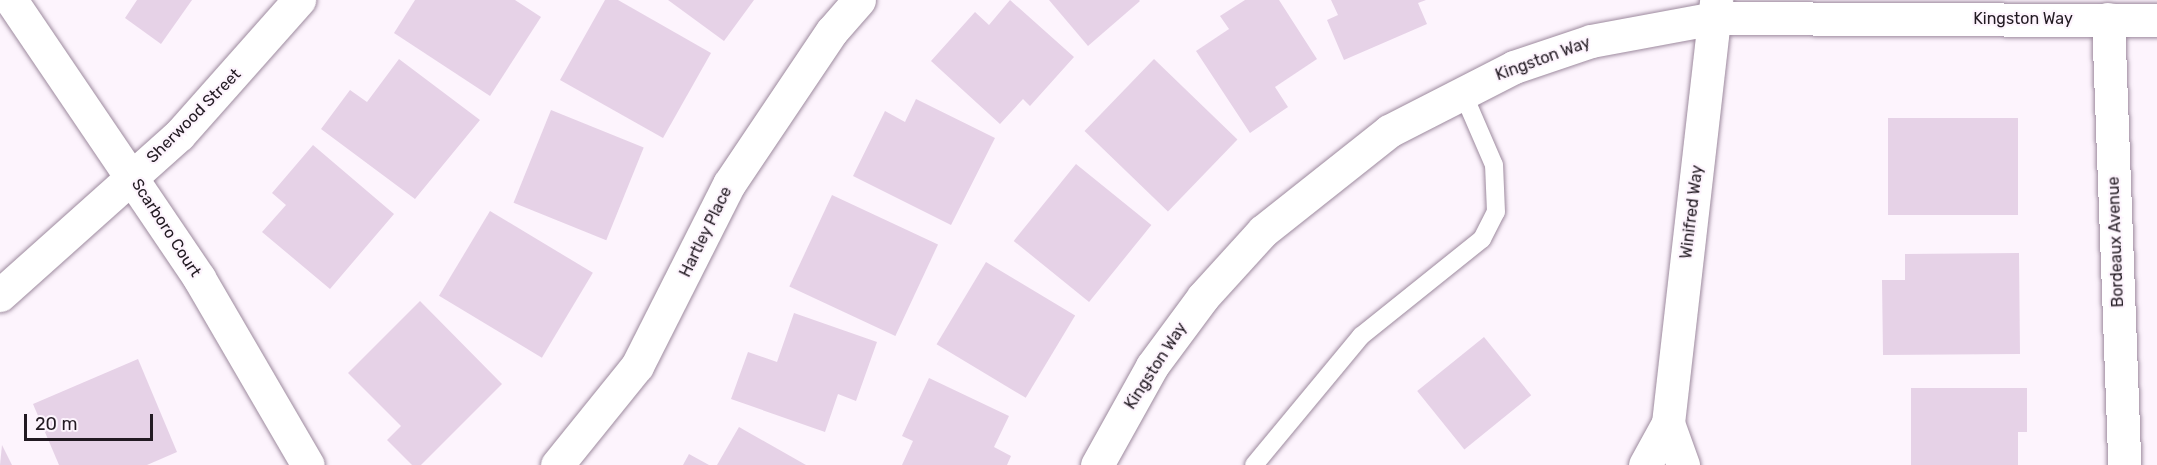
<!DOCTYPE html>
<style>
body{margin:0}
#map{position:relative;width:2157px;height:465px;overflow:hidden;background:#fdf4fd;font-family:Rubik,sans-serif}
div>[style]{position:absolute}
.building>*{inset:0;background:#e6d2e7;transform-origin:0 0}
.roads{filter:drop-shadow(0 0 2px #9d8a9e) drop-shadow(0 0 2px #9d8a9e)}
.service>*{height:18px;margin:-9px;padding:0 9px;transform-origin:9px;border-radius:9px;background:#fff}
.minor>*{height:33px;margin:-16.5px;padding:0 16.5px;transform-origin:16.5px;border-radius:16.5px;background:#fff}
span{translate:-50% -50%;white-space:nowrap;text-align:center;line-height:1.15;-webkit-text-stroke:4.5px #fdf4fd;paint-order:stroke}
.street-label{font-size:16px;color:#221a22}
.scale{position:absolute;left:24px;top:414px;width:129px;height:27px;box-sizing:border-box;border:3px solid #221a22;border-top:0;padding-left:8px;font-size:18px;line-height:21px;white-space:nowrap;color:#221a22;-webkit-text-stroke:4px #fdf4fd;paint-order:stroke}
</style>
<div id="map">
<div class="building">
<div style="clip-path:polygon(137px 0,192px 0,161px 44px,125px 18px)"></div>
<div style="clip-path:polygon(415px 0,515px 0,541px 17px,490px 96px,394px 33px)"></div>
<div style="clip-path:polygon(605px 0,618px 0,711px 53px,663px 138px,560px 80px)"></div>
<div style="clip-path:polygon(668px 0,754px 0,724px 41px)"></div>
<div style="clip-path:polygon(1010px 0,1074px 57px,1030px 106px,1023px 99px,1000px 124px,931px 61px,975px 12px,989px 25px)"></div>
<div style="clip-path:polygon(1049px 0,1139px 0,1140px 1px,1088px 46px)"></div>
<div style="clip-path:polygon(1245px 0,1279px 0,1317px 59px,1275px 87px,1288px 107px,1250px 133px,1196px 51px,1229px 29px,1220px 16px)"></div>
<div style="clip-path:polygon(1331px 0,1426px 0,1418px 3px,1427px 24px,1344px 60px,1327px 20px,1338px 15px)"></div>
<div style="clip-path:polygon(399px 59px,480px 120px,415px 199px,321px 129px,350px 90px,367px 102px)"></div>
<div style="left:1154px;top:59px;width:116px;height:100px;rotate:44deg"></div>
<div style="clip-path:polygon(916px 99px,995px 138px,951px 225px,853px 176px,885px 111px,905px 122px)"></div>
<div style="left:551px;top:110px;width:100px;height:100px;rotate:22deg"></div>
<div style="left:1888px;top:118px;width:130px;height:97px"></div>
<div style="clip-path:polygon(313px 145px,394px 214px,330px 289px,262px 232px,286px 205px,272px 193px)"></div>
<div style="left:1076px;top:164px;width:97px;height:99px;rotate:39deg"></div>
<div style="left:832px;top:195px;width:117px;height:101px;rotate:25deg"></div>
<div style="left:490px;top:211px;width:120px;height:99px;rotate:31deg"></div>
<div style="clip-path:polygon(2019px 253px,2020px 354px,1883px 355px,1882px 280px,1905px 280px,1905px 254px)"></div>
<div style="left:986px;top:262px;width:104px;height:96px;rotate:31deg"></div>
<div style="clip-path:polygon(420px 301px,502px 384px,421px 465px,412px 465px,387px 440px,401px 426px,348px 373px)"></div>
<div style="clip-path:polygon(794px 313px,877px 342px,856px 401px,838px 394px,825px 432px,731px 399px,748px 352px,777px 362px)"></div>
<div style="left:1484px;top:337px;width:75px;height:86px;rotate:51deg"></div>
<div style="clip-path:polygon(138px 359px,177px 452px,147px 465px,59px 465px,33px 404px)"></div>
<div style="clip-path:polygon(929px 378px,1009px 416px,994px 447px,1011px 456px,1007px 465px,902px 465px,913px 441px,902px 436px)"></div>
<div style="clip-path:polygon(1911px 388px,2027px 388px,2027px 432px,2018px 432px,2018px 465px,1911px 465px)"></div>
<div style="clip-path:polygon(739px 427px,806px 465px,717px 465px)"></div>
<div style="clip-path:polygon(2px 445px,12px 465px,0 465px)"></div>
<div style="clip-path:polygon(689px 454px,709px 465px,683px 465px)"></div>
</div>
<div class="roads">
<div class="service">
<div style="left:1254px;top:465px;width:168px;rotate:-50.3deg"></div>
<div style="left:1361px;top:336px;width:155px;rotate:-38.7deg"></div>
<div style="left:1482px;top:239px;width:30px;rotate:-63deg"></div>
<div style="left:1496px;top:212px;width:47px;rotate:-92.4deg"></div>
<div style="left:1494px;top:165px;width:81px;rotate:-113.4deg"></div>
</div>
<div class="minor">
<div style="left:11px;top:0;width:336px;rotate:55.9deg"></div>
<div style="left:199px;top:278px;width:216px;rotate:59.8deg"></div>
<div style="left:2108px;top:19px;width:446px;rotate:87.9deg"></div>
<div style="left:0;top:295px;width:240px;rotate:-41.8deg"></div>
<div style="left:179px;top:135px;width:181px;rotate:-48.4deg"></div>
<div style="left:1668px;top:423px;width:45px;rotate:70.3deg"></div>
<div style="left:557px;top:465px;width:127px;rotate:-51.1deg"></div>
<div style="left:637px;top:366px;width:204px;rotate:-63.2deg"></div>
<div style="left:729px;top:184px;width:184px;rotate:-56.1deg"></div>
<div style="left:832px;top:31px;width:41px;rotate:-48.9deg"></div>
<div style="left:1097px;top:465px;width:113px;rotate:-60.9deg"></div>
<div style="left:1152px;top:366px;width:86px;rotate:-53.5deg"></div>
<div style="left:1203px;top:297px;width:89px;rotate:-47.7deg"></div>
<div style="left:1263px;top:231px;width:161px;rotate:-38.4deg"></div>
<div style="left:1389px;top:131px;width:140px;rotate:-27.1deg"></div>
<div style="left:1514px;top:67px;width:81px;rotate:-18.7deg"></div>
<div style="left:1591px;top:41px;width:126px;rotate:-10.5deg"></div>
<div style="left:1715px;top:18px;width:442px;rotate:0.3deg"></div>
<div style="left:1645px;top:465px;width:48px;rotate:-61.3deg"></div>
<div style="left:1668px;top:423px;width:426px;rotate:-83.5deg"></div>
</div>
</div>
<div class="street-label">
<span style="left:2023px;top:19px">Kingston Way</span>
<span style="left:1543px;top:59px;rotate:-20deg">Kingston Way</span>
<span style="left:194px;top:116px;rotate:-45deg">Sherwood Street</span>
<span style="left:1692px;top:212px;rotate:-83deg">Winifred Way</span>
<span style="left:166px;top:228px;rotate:57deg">Scarboro Court</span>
<span style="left:706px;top:232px;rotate:-64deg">Hartley Place</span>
<span style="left:2116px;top:242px;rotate:-92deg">Bordeaux Avenue</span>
<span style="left:1156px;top:366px;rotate:-57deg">Kingston Way</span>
</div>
<div class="scale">20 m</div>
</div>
